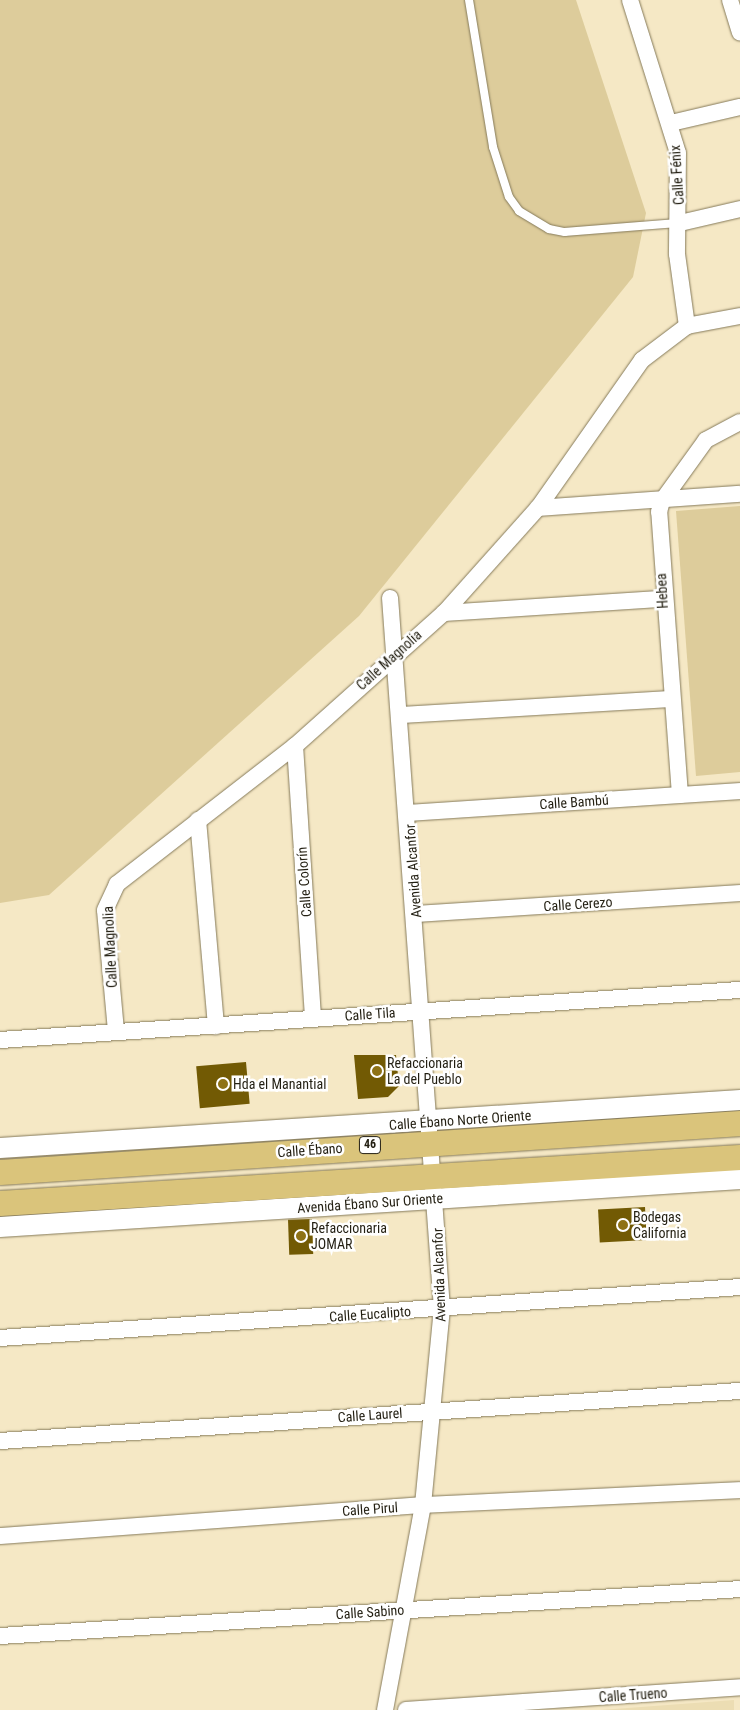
<!DOCTYPE html>
<meta charset="utf-8">
<style>
body{margin:0}
#map{position:relative;width:740px;height:1710px;overflow:hidden;background:#f5e8c5;font-family:"Roboto Condensed",sans-serif}
div>[style]{position:absolute}
.built>*{inset:0;background:#ecddb3}
.green>*{inset:0;background:#ddcc9b}
.building>*{inset:0;background:#725a04;transform-origin:0 0}
.roads{filter:drop-shadow(0 0 1px #857a5a) drop-shadow(0 0 1px #857a5a)}
.service>*{height:8px;margin:-4px;padding:0 4px;transform-origin:4px;border-radius:4px;background:#fff}
.minor>*{height:16px;margin:-8px;padding:0 8px;transform-origin:8px;border-radius:8px;background:#fff}
.tertiary>*{height:20px;margin:-10px;padding:0 10px;transform-origin:10px;border-radius:10px;background:#fff}
.primary>*{height:25px;margin:-12.5px;padding:0 12.5px;transform-origin:12.5px;border-radius:12.5px;background:#dac47b}
.dots>*{width:14px;height:14px;translate:-50% -50%;box-sizing:border-box;border:2px solid #fff;border-radius:50%}
span{translate:-50% -50%;white-space:nowrap;text-align:center;line-height:1.15;-webkit-text-stroke:5px #fff;paint-order:stroke}
.shield-label span{padding:1px 4px;background:#fff;border:1px solid;border-radius:4px;-webkit-text-stroke-width:0}
.shield-label{font-size:12px;color:#231f12;font-weight:700}
.street-label{font-size:14px;color:#231f12}
.poi-label{font-size:14px;color:#231f12}
.left{translate:0 -50%;text-align:left}
</style>
<div id="map">
<div class="built">
<div style="clip-path:polygon(734px 1700px,734px 1710px,601px 1710px)"></div>
</div>
<div class="green">
<div style="clip-path:polygon(0 0,576px 0,646px 213px,633px 277px,359px 616px,49px 895px,0 903px)"></div>
<div style="clip-path:polygon(740px 506px,740px 772px,696px 776px,676px 511px)"></div>
</div>
<div class="building">
<div style="clip-path:polygon(354px 1055px,396px 1055px,399px 1086px,388px 1097px,358px 1099px)"></div>
<div style="left:246px;top:1062px;width:42px;height:50px;rotate:85deg"></div>
<div style="left:645px;top:1207px;width:33px;height:47px;rotate:87deg"></div>
<div style="left:312px;top:1219px;width:35px;height:24px;rotate:88deg"></div>
</div>
<div class="roads">
<div class="service">
<div style="left:469px;top:0;width:149px;rotate:80.7deg"></div>
<div style="left:493px;top:147px;width:52px;rotate:72.3deg"></div>
<div style="left:509px;top:197px;width:17px;rotate:54deg"></div>
<div style="left:519px;top:211px;width:35px;rotate:31deg"></div>
<div style="left:549px;top:229px;width:16px;rotate:11deg"></div>
<div style="left:565px;top:232px;width:112px;rotate:-4.6deg"></div>
</div>
<div class="minor">
<div style="left:630px;top:0;width:160px;rotate:72.6deg"></div>
<div style="left:678px;top:153px;width:101px;rotate:90.6deg"></div>
<div style="left:677px;top:254px;width:73px;rotate:82.1deg"></div>
<div style="left:730px;top:0;width:34px;rotate:73deg"></div>
<div style="left:671px;top:123px;width:71px;rotate:-13.1deg"></div>
<div style="left:680px;top:223px;width:62px;rotate:-13.1deg"></div>
<div style="left:538px;top:508px;width:202px;rotate:-4deg"></div>
<div style="left:444px;top:613px;width:219px;rotate:-3.7deg"></div>
<div style="left:401px;top:715px;width:270px;rotate:-3.4deg"></div>
<div style="left:295px;top:746px;width:273px;rotate:86.2deg"></div>
<div style="left:680px;top:795px;width:284px;rotate:-94.2deg"></div>
<div style="left:659px;top:512px;width:11px;rotate:-75deg"></div>
<div style="left:662px;top:501px;width:75px;rotate:-54.2deg"></div>
<div style="left:706px;top:440px;width:38px;rotate:-28deg"></div>
<div style="left:408px;top:813px;width:333px;rotate:-3.8deg"></div>
<div style="left:198px;top:820px;width:207px;rotate:85deg"></div>
<div style="left:416px;top:914px;width:325px;rotate:-3.7deg"></div>
<div style="left:116px;top:1031px;width:121px;rotate:-95.2deg"></div>
<div style="left:105px;top:910px;width:29px;rotate:-65deg"></div>
<div style="left:117px;top:884px;width:225px;rotate:-37.8deg"></div>
<div style="left:295px;top:746px;width:200px;rotate:-41.8deg"></div>
<div style="left:444px;top:613px;width:141px;rotate:-48.2deg"></div>
<div style="left:538px;top:508px;width:181px;rotate:-54.9deg"></div>
<div style="left:642px;top:360px;width:56px;rotate:-37.1deg"></div>
<div style="left:687px;top:326px;width:54px;rotate:-10.7deg"></div>
<div style="left:0;top:1040px;width:742px;rotate:-3.87deg"></div>
<div style="left:0;top:1338px;width:742px;rotate:-3.94deg"></div>
<div style="left:0;top:1441px;width:742px;rotate:-3.87deg"></div>
<div style="left:0;top:1536px;width:424px;rotate:-4.2deg"></div>
<div style="left:423px;top:1505px;width:317px;rotate:-2.7deg"></div>
<div style="left:0;top:1636px;width:741px;rotate:-3.63deg"></div>
<div style="left:385px;top:1710px;width:208px;rotate:-79.5deg"></div>
<div style="left:423px;top:1505px;width:197px;rotate:-84.5deg"></div>
<div style="left:442px;top:1309px;width:713px;rotate:-94.18deg"></div>
<div style="left:406px;top:1710px;width:335px;rotate:-3.9deg"></div>
</div>
<div class="tertiary">
<div style="left:0;top:1148px;width:742px;rotate:-3.71deg"></div>
<div style="left:0;top:1227px;width:742px;rotate:-3.71deg"></div>
</div>
<div class="primary">
<div style="left:0;top:1172px;width:742px;rotate:-3.79deg"></div>
<div style="left:0;top:1203px;width:741px;rotate:-3.56deg"></div>
</div>
</div>
<div class="dots">
<div style="left:377px;top:1071px;background:#8e7216"></div>
<div style="left:223px;top:1084px;background:#8e7216"></div>
<div style="left:623px;top:1225px;background:#8e7216"></div>
<div style="left:301px;top:1236px;background:#8e7216"></div>
</div>
<div class="shield-label">
<span style="left:370px;top:1145px">46</span>
</div>
<div class="street-label">
<span style="left:677px;top:175px;rotate:-94deg">Calle Fénix</span>
<span style="left:662px;top:591px;rotate:-93deg">Hebea</span>
<span style="left:389px;top:660px;rotate:-42deg">Calle Magnolia</span>
<span style="left:574px;top:802px;rotate:-4deg">Calle Bambú</span>
<span style="left:413px;top:871px;rotate:-94deg">Avenida Alcanfor</span>
<span style="left:304px;top:882px;rotate:-94deg">Calle Colorín</span>
<span style="left:578px;top:904px;rotate:-4deg">Calle Cerezo</span>
<span style="left:110px;top:947px;rotate:-93deg">Calle Magnolia</span>
<span style="left:370px;top:1014px;rotate:-4deg">Calle Tila</span>
<span style="left:460px;top:1120px;rotate:-4deg">Calle Ébano Norte Oriente</span>
<span style="left:310px;top:1150px;rotate:-4deg">Calle Ébano</span>
<span style="left:370px;top:1203px;rotate:-4deg">Avenida Ébano Sur Oriente</span>
<span style="left:439px;top:1275px;rotate:-92deg">Avenida Alcanfor</span>
<span style="left:370px;top:1314px;rotate:-4deg">Calle Eucalipto</span>
<span style="left:370px;top:1415px;rotate:-4deg">Calle Laurel</span>
<span style="left:370px;top:1509px;rotate:-4deg">Calle Pirul</span>
<span style="left:370px;top:1612px;rotate:-4deg">Calle Sabino</span>
<span style="left:633px;top:1695px;rotate:-4deg">Calle Trueno</span>
</div>
<div class="poi-label">
<span class="left" style="left:387px;top:1071px">Refaccionaria<br>La del Pueblo</span>
<span class="left" style="left:233px;top:1084px">Hda el Manantial</span>
<span class="left" style="left:633px;top:1225px">Bodegas<br>California</span>
<span class="left" style="left:311px;top:1236px">Refaccionaria<br>JOMAR</span>
</div>
</div>
